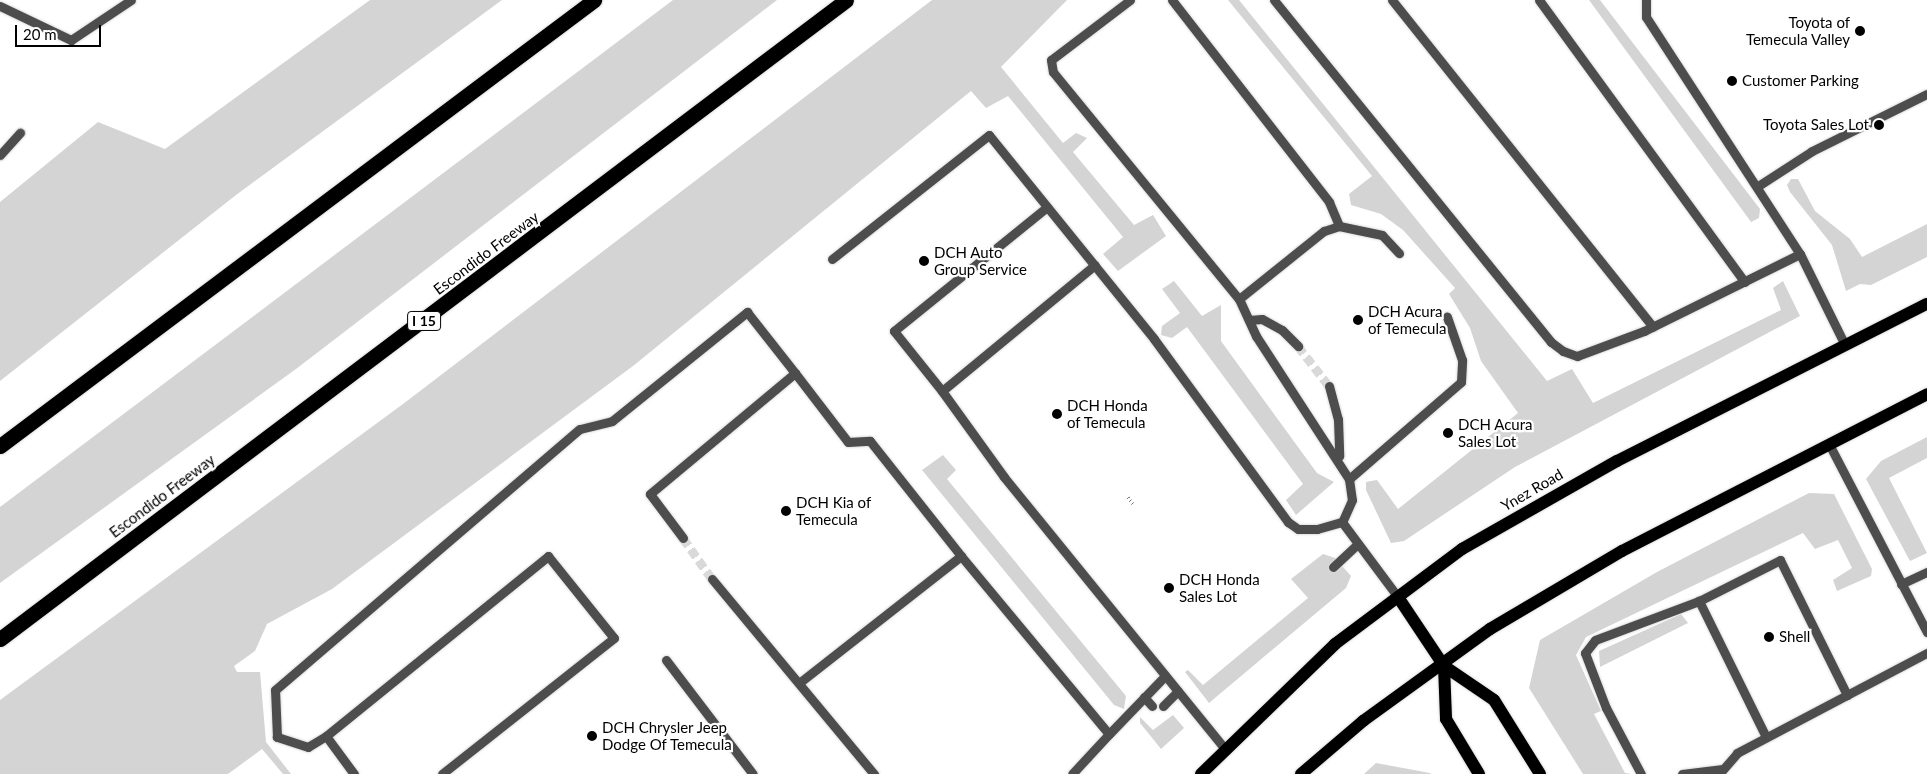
<!DOCTYPE html>
<style>
body{margin:0}
#map{position:relative;width:1927px;height:774px;overflow:hidden;background:#fff;font-family:Lato,sans-serif}
div>[style]{position:absolute}
.green>*{inset:0;background:#d4d4d4}
.minor-tunnel>*{height:9px;margin-top:-4.5px;transform-origin:0;background:repeating-linear-gradient(90deg,#d9d9d9 0 9px,transparent 0 13.5px)}
.path>*{height:3px;margin-top:-1.5px;transform-origin:0;background:repeating-linear-gradient(90deg,#6f6f6f 0 1px,transparent 0 3.5px)}
.roads{filter:drop-shadow(0 0 1px #dbdbdb) drop-shadow(0 0 1px #dbdbdb)}
.minor>*{height:9px;margin:-4.5px;padding:0 4.5px;transform-origin:4.5px;border-radius:4.5px;background:#4d4d4d}
.major>*{height:12px;margin:-6px;padding:0 6px;transform-origin:6px;border-radius:6px;background:#000}
.highway>*{height:15px;margin:-7.5px;padding:0 7.5px;transform-origin:7.5px;border-radius:7.5px;background:#000}
.dots>*{width:14px;height:14px;translate:-50% -50%;box-sizing:border-box;border:2px solid #fff;border-radius:50%}
span{translate:-50% -50%;white-space:nowrap;text-align:center;line-height:1.15;-webkit-text-stroke:4.5px #fff;paint-order:stroke}
.shield-label span{padding:1px 4px;background:#fff;border:1px solid;border-radius:4px;-webkit-text-stroke-width:0}
.shield-label{font-size:14px;color:#000;font-weight:700}
.poi-label{font-size:15px;color:#000}
.right{translate:-100% -50%;text-align:right}
.left{translate:0 -50%;text-align:left}
.street-label{font-size:15px;color:#000}
.scale{position:absolute;left:15px;top:25px;width:86px;height:22px;box-sizing:border-box;border:2px solid #000;border-top:0;padding-left:6px;font-size:15px;line-height:18px;white-space:nowrap;color:#000;-webkit-text-stroke:4px #fff;paint-order:stroke}
</style>
<div id="map">
<div class="green">
<div style="clip-path:polygon(370px 0,502px 0,236px 195px,0 381px,0 202px,98px 122px,165px 149px)"></div>
<div style="clip-path:polygon(673px 0,777px 0,296px 369px,0 583px,0 507px)"></div>
<div style="clip-path:polygon(932px 0,1067px 0,1001px 67px,1063px 143px,1076px 133px,1087px 138px,1073px 152px,1134px 225px,1153px 215px,1166px 236px,1118px 271px,1103px 254px,1123px 237px,1008px 96px,986px 108px,971px 91px,633px 366px,332px 589px,267px 624px,255px 651px,234px 666px,237px 672px,260px 672px,266px 742px,291px 774px,283px 774px,262px 749px,228px 774px,0 774px,0 700px,403px 404px)"></div>
<div style="clip-path:polygon(1228px 0,1239px 0,1547px 381px,1572px 369px,1593px 403px,1781px 310px,1773px 288px,1783px 281px,1800px 316px,1515px 467px,1404px 541px,1391px 543px,1366px 490px,1366px 482px,1377px 480px,1398px 509px,1518px 413px,1481px 361px,1470px 328px,1449px 294px,1455px 288px,1403px 230px,1381px 214px,1351px 205px,1349px 194px,1372px 176px)"></div>
<div style="clip-path:polygon(1589px 0,1600px 0,1760px 209px,1759px 218px,1751px 222px)"></div>
<div style="clip-path:polygon(1791px 179px,1798px 179px,1815px 211px,1850px 239px,1862px 257px,1927px 224px,1927px 257px,1871px 285px,1860px 284px,1846px 291px,1832px 245px,1790px 192px,1787px 185px)"></div>
<div style="clip-path:polygon(1174px 281px,1202px 316px,1221px 305px,1221px 341px,1317px 473px,1334px 482px,1296px 515px,1286px 500px,1303px 484px,1187px 327px,1172px 338px,1161px 335px,1162px 326px,1180px 313px,1162px 289px)"></div>
<div style="clip-path:polygon(1927px 437px,1927px 458px,1889px 478px,1927px 553px,1910px 561px,1866px 479px,1881px 461px)"></div>
<div style="clip-path:polygon(943px 455px,956px 470px,947px 479px,1126px 696px,1124px 709px,1114px 705px,922px 470px)"></div>
<div style="clip-path:polygon(1809px 493px,1834px 494px,1872px 569px,1871px 576px,1837px 591px,1833px 580px,1852px 568px,1838px 540px,1815px 549px,1803px 533px,1586px 637px,1576px 655px,1601px 711px,1594px 714px,1625px 773px,1632px 774px,1583px 774px,1529px 688px,1540px 640px,1657px 572px)"></div>
<div style="clip-path:polygon(1323px 554px,1335px 558px,1351px 576px,1346px 588px,1209px 703px,1185px 672px,1188px 670px,1203px 685px,1308px 598px,1291px 579px)"></div>
<div style="clip-path:polygon(1681px 614px,1688px 623px,1600px 667px,1599px 651px)"></div>
<div style="clip-path:polygon(1173px 715px,1184px 728px,1161px 749px,1140px 723px,1140px 717px,1153px 730px)"></div>
<div style="clip-path:polygon(1376px 763px,1430px 773px,1431px 774px,1364px 774px)"></div>
</div>
<div class="minor-tunnel">
<div style="left:1298px;top:346px;width:51px;rotate:52.2deg"></div>
<div style="left:683px;top:538px;width:50px;rotate:54.7deg"></div>
</div>
<div class="path">
<div style="left:1128px;top:497px;width:10px;rotate:53deg"></div>
</div>
<div class="roads">
<div class="minor">
<div style="left:1130px;top:0;width:99px;rotate:142.8deg"></div>
<div style="left:1051px;top:60px;width:12px;rotate:81deg"></div>
<div style="left:1053px;top:72px;width:293px;rotate:50.7deg"></div>
<div style="left:1239px;top:299px;width:41px;rotate:65.3deg"></div>
<div style="left:1256px;top:336px;width:171px;rotate:57deg"></div>
<div style="left:1349px;top:479px;width:21px;rotate:82deg"></div>
<div style="left:1352px;top:500px;width:24px;rotate:114deg"></div>
<div style="left:1172px;top:0;width:256px;rotate:52.1deg"></div>
<div style="left:1329px;top:202px;width:26px;rotate:67deg"></div>
<div style="left:1274px;top:0;width:440px;rotate:51deg"></div>
<div style="left:1551px;top:342px;width:15px;rotate:37deg"></div>
<div style="left:1563px;top:351px;width:15px;rotate:20deg"></div>
<div style="left:1577px;top:356px;width:72px;rotate:-20.5deg"></div>
<div style="left:1644px;top:331px;width:174px;rotate:-26.3deg"></div>
<div style="left:1800px;top:254px;width:102px;rotate:63.7deg"></div>
<div style="left:1392px;top:0;width:418px;rotate:51.4deg"></div>
<div style="left:1539px;top:0;width:349px;rotate:53.9deg"></div>
<div style="left:1646px;top:0;width:17px;rotate:90deg"></div>
<div style="left:1646px;top:17px;width:283px;rotate:57deg"></div>
<div style="left:0;top:6px;width:79px;rotate:25.6deg"></div>
<div style="left:71px;top:40px;width:72px;rotate:-33.7deg"></div>
<div style="left:0;top:155px;width:30px;rotate:-48deg"></div>
<div style="left:1758px;top:186px;width:64px;rotate:-32.9deg"></div>
<div style="left:1812px;top:151px;width:128px;rotate:-26.4deg"></div>
<div style="left:1047px;top:207px;width:197px;rotate:141deg"></div>
<div style="left:894px;top:331px;width:77px;rotate:51.3deg"></div>
<div style="left:942px;top:391px;width:198px;rotate:-39.5deg"></div>
<div style="left:832px;top:259px;width:200px;rotate:-38.3deg"></div>
<div style="left:989px;top:135px;width:262px;rotate:51deg"></div>
<div style="left:1154px;top:339px;width:227px;rotate:53.8deg"></div>
<div style="left:1288px;top:522px;width:12px;rotate:35deg"></div>
<div style="left:1298px;top:529px;width:19px"></div>
<div style="left:1317px;top:529px;width:26px;rotate:-16deg"></div>
<div style="left:1342px;top:522px;width:94px;rotate:53.3deg"></div>
<div style="left:1239px;top:299px;width:109px;rotate:-38.7deg"></div>
<div style="left:1324px;top:231px;width:16px;rotate:-18deg"></div>
<div style="left:1339px;top:226px;width:44px;rotate:11.8deg"></div>
<div style="left:1382px;top:235px;width:25px;rotate:47deg"></div>
<div style="left:1249px;top:320px;width:13px;rotate:-4deg"></div>
<div style="left:1262px;top:319px;width:23px;rotate:29deg"></div>
<div style="left:1282px;top:330px;width:23px;rotate:45deg"></div>
<div style="left:795px;top:373px;width:87px;rotate:52.5deg"></div>
<div style="left:848px;top:442px;width:22px;rotate:-3deg"></div>
<div style="left:870px;top:441px;width:147px;rotate:51.6deg"></div>
<div style="left:1329px;top:386px;width:34px;rotate:75deg"></div>
<div style="left:1338px;top:419px;width:37px;rotate:88deg"></div>
<div style="left:942px;top:391px;width:106px;rotate:54.2deg"></div>
<div style="left:1004px;top:477px;width:350px;rotate:50.9deg"></div>
<div style="left:1830px;top:446px;width:210px;rotate:62.5deg"></div>
<div style="left:1349px;top:479px;width:148px;rotate:-40.9deg"></div>
<div style="left:1461px;top:382px;width:22px;rotate:-87deg"></div>
<div style="left:1462px;top:360px;width:46px;rotate:-109.2deg"></div>
<div style="left:1333px;top:567px;width:34px;rotate:-43deg"></div>
<div style="left:712px;top:579px;width:254px;rotate:50.3deg"></div>
<div style="left:1901px;top:584px;width:29px;rotate:-25deg"></div>
<div style="left:666px;top:660px;width:143px;rotate:52.7deg"></div>
<div style="left:799px;top:683px;width:206px;rotate:-38.1deg"></div>
<div style="left:961px;top:556px;width:231px;rotate:50.3deg"></div>
<div style="left:1109px;top:734px;width:54px;rotate:132.8deg"></div>
<div style="left:1144px;top:697px;width:12px;rotate:48deg"></div>
<div style="left:1163px;top:706px;width:21px;rotate:-45deg"></div>
<div style="left:1109px;top:734px;width:81px;rotate:-46deg"></div>
<div style="left:326px;top:736px;width:21px;rotate:149deg"></div>
<div style="left:308px;top:747px;width:33px;rotate:-162deg"></div>
<div style="left:277px;top:737px;width:47px;rotate:-92.4deg"></div>
<div style="left:275px;top:690px;width:401px;rotate:-40.6deg"></div>
<div style="left:580px;top:429px;width:33px;rotate:-14deg"></div>
<div style="left:612px;top:421px;width:174px;rotate:-38.9deg"></div>
<div style="left:747px;top:312px;width:78px;rotate:51.8deg"></div>
<div style="left:795px;top:373px;width:189px;rotate:140.2deg"></div>
<div style="left:650px;top:494px;width:55px;rotate:53.1deg"></div>
<div style="left:1766px;top:737px;width:152px;rotate:-116.2deg"></div>
<div style="left:1699px;top:601px;width:91px;rotate:-26.8deg"></div>
<div style="left:1780px;top:560px;width:151px;rotate:63.6deg"></div>
<div style="left:354px;top:774px;width:47px;rotate:-126.4deg"></div>
<div style="left:326px;top:736px;width:286px;rotate:-39deg"></div>
<div style="left:548px;top:556px;width:105px;rotate:51.2deg"></div>
<div style="left:614px;top:638px;width:219px;rotate:141.7deg"></div>
<div style="left:1641px;top:774px;width:75px;rotate:-117.9deg"></div>
<div style="left:1606px;top:708px;width:59px;rotate:-110.9deg"></div>
<div style="left:1585px;top:653px;width:16px;rotate:-52deg"></div>
<div style="left:1595px;top:640px;width:111px;rotate:-20.6deg"></div>
<div style="left:1682px;top:774px;width:39px;rotate:-7deg"></div>
<div style="left:1719px;top:774px;width:28px;rotate:-49deg"></div>
<div style="left:1737px;top:753px;width:215px;rotate:-27.8deg"></div>
</div>
<div class="major">
<div style="left:1398px;top:597px;width:83px;rotate:56.3deg"></div>
<div style="left:1444px;top:666px;width:60px;rotate:34.2deg"></div>
<div style="left:1494px;top:700px;width:87px;rotate:58.1deg"></div>
<div style="left:1444px;top:666px;width:53px;rotate:87.8deg"></div>
<div style="left:1446px;top:719px;width:64px;rotate:59deg"></div>
<div style="left:1201px;top:774px;width:187px;rotate:-44.1deg"></div>
<div style="left:1335px;top:644px;width:159px;rotate:-36.8deg"></div>
<div style="left:1462px;top:549px;width:178px;rotate:-29.6deg"></div>
<div style="left:1617px;top:461px;width:347px;rotate:-26.9deg"></div>
<div style="left:1301px;top:774px;width:82px;rotate:-40.5deg"></div>
<div style="left:1363px;top:721px;width:157px;rotate:-35.9deg"></div>
<div style="left:1490px;top:629px;width:153px;rotate:-30.6deg"></div>
<div style="left:1622px;top:551px;width:343px;rotate:-27.2deg"></div>
</div>
<div class="highway">
<div style="left:0;top:446px;width:743px;rotate:-36.9deg"></div>
<div style="left:0;top:639px;width:1060px;rotate:-37.06deg"></div>
</div>
</div>
<div class="dots">
<div style="left:1860px;top:31px;background:#000"></div>
<div style="left:1732px;top:81px;background:#000"></div>
<div style="left:1879px;top:125px;background:#000"></div>
<div style="left:924px;top:261px;background:#000"></div>
<div style="left:1358px;top:320px;background:#000"></div>
<div style="left:1057px;top:414px;background:#000"></div>
<div style="left:1448px;top:433px;background:#000"></div>
<div style="left:786px;top:511px;background:#000"></div>
<div style="left:1169px;top:588px;background:#000"></div>
<div style="left:1769px;top:637px;background:#000"></div>
<div style="left:592px;top:736px;background:#000"></div>
</div>
<div class="shield-label">
<span style="left:424px;top:321px">I 15</span>
</div>
<div class="poi-label">
<span class="right" style="left:1850px;top:31px">Toyota of<br>Temecula Valley</span>
<span class="left" style="left:1742px;top:81px">Customer Parking</span>
<span class="right" style="left:1869px;top:125px">Toyota Sales Lot</span>
<span class="left" style="left:934px;top:261px">DCH Auto<br>Group Service</span>
<span class="left" style="left:1368px;top:320px">DCH Acura<br>of Temecula</span>
<span class="left" style="left:1067px;top:414px">DCH Honda<br>of Temecula</span>
<span class="left" style="left:1458px;top:433px">DCH Acura<br>Sales Lot</span>
<span class="left" style="left:796px;top:511px">DCH Kia of<br>Temecula</span>
<span class="left" style="left:1179px;top:588px">DCH Honda<br>Sales Lot</span>
<span class="left" style="left:1779px;top:637px">Shell</span>
<span class="left" style="left:602px;top:736px">DCH Chrysler Jeep<br>Dodge Of Temecula</span>
</div>
<div class="street-label">
<span style="left:486px;top:253px;rotate:-37deg">Escondido Freeway</span>
<span style="left:1532px;top:490px;rotate:-30deg">Ynez Road</span>
<span style="left:162px;top:496px;rotate:-37deg">Escondido Freeway</span>
</div>
<div class="scale">20 m</div>
</div>
